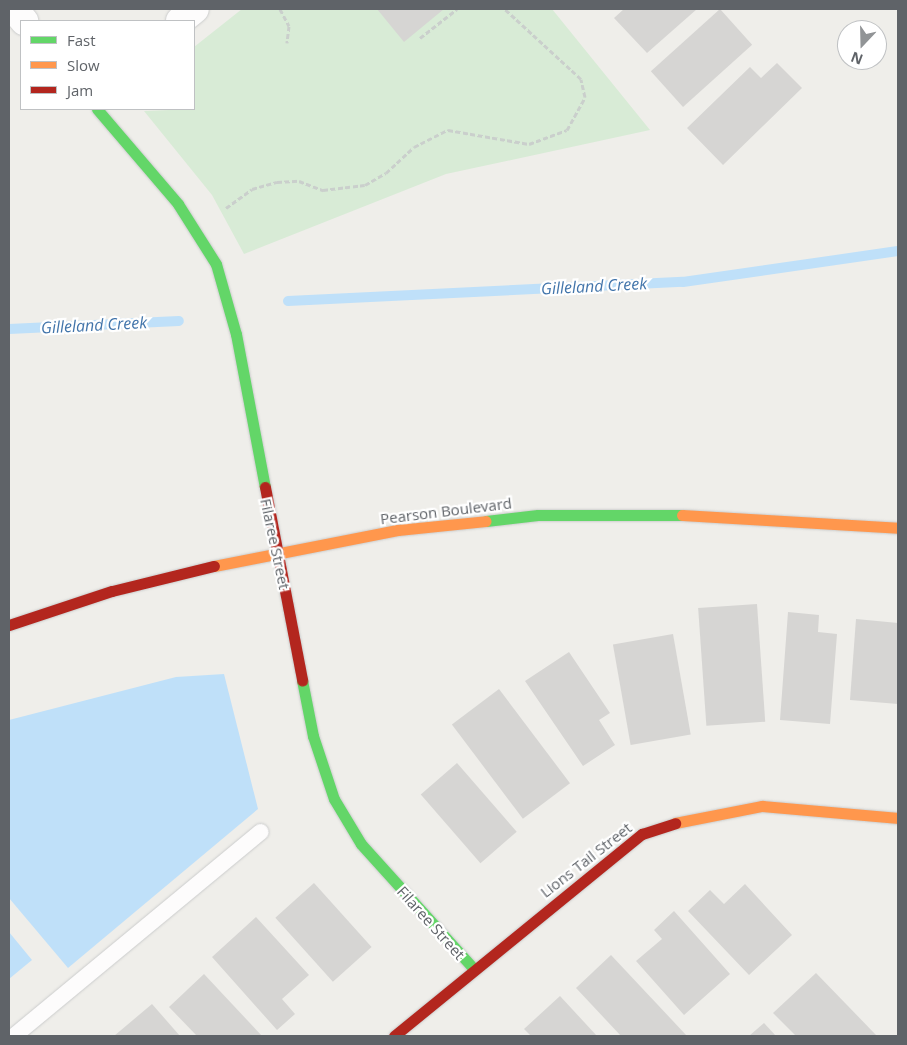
<!DOCTYPE html>
<style>
body{margin:0}
#map{position:relative;width:907px;height:1045px;overflow:hidden;background:#efeeea;font-family:"Open Sans",sans-serif}
div>[style]{position:absolute}
.green>*{inset:0;background:#d8ebd6}
.water>*{inset:0;background:#bfe0f9}
.stream>*{height:10px;margin:-5px;padding:0 5px;transform-origin:5px;border-radius:5px;background:#bfe0f9}
.building>*{inset:0;background:#d6d5d3;transform-origin:0 0}
.path>*{height:3px;margin-top:-1.5px;transform-origin:0;background:repeating-linear-gradient(90deg,#cacfcc 0 5px,transparent 0 7.5px)}
.roads{filter:drop-shadow(0 0 1px #cbcccc) drop-shadow(0 0 1px #cbcccc)}
.lane>*{height:16px;margin:-8px;padding:0 8px;transform-origin:8px;border-radius:8px;background:#fdfcfc}
.street>*{height:28px;margin:-14px;padding:0 14px;transform-origin:14px;border-radius:14px;background:#fdfcfc}
.fast>*{height:11px;margin:-5.5px;padding:0 5.5px;transform-origin:5.5px;border-radius:5.5px;background:#63d668}
.slow>*{height:11px;margin:-5.5px;padding:0 5.5px;transform-origin:5.5px;border-radius:5.5px;background:#ff974d}
.jam>*{height:11px;margin:-5.5px;padding:0 5.5px;transform-origin:5.5px;border-radius:5.5px;background:#b3261e}
span{translate:-50% -50%;white-space:nowrap;text-align:center;line-height:1.15;-webkit-text-stroke:4.5px #fff;paint-order:stroke}
.street-label{font-size:15px;color:#5f6368}
.water-label{font-size:16px;color:#4174aa;font-style:italic}
.frame{position:absolute;inset:0;border:10px solid #5f6368;pointer-events:none}
.legend{position:absolute;left:20px;top:20px;width:175px;height:90px;box-sizing:border-box;background:#fff;border:1px solid #bfc1c3;margin:0;padding:6px 9px;list-style:none;font-size:15px;color:#5f6368}
.legend li{display:flex;align-items:center;gap:10px;height:25px}
.legend b{width:25px;border:1px solid #bfc1c3}
.north{position:absolute;left:837px;top:20px;width:50px;height:50px;box-sizing:border-box;background:#fff;border:1px solid #bfc1c3;border-radius:50%;rotate:201deg;font-size:14px;font-weight:700;line-height:20px;text-align:center;color:#5f6368}
.north::after{content:'';display:block;margin:auto;width:18px;height:22px;background:#919496;clip-path:polygon(50% 0,100% 100%,50% 72%,0 100%)}
</style>
<div id="map">
<div class="green">
<div style="clip-path:polygon(242px 9px,552px 9px,650px 130px,446px 174px,244px 254px,212px 195px,144px 111px,194px 109px,194px 47px)"></div>
</div>
<div class="water">
<div style="clip-path:polygon(224px 674px,258px 809px,68px 968px,9px 898px,9px 720px,176px 677px)"></div>
<div style="clip-path:polygon(9px 932px,32px 960px,9px 979px)"></div>
</div>
<div class="stream">
<div style="left:288px;top:301px;width:395px;rotate:-2.8deg"></div>
<div style="left:683px;top:282px;width:217px;rotate:-8.2deg"></div>
<div style="left:9px;top:329px;width:170px;rotate:-2.7deg"></div>
</div>
<div class="building">
<div style="clip-path:polygon(377px 9px,444px 9px,404px 42px)"></div>
<div style="clip-path:polygon(624px 9px,697px 9px,647px 53px,614px 18px)"></div>
<div style="left:720px;top:9px;width:48px;height:93px;rotate:48deg"></div>
<div style="clip-path:polygon(777px 63px,802px 88px,723px 165px,687px 128px,750px 67px,761px 78px)"></div>
<div style="left:757px;top:604px;width:118px;height:59px;rotate:86deg"></div>
<div style="clip-path:polygon(788px 612px,819px 615px,818px 632px,837px 634px,830px 724px,780px 720px)"></div>
<div style="clip-path:polygon(856px 619px,898px 623px,898px 704px,850px 700px)"></div>
<div style="left:673px;top:634px;width:102px;height:61px;rotate:80deg"></div>
<div style="clip-path:polygon(569px 652px,610px 713px,599px 720px,615px 745px,583px 766px,525px 681px)"></div>
<div style="left:499px;top:689px;width:118px;height:59px;rotate:53deg"></div>
<div style="left:457px;top:763px;width:91px;height:48px;rotate:49deg"></div>
<div style="left:314px;top:883px;width:86px;height:52px;rotate:48deg"></div>
<div style="clip-path:polygon(745px 884px,792px 935px,749px 975px,688px 911px,710px 890px,724px 904px)"></div>
<div style="clip-path:polygon(674px 911px,730px 974px,684px 1015px,636px 961px,662px 939px,654px 930px)"></div>
<div style="clip-path:polygon(256px 917px,309px 975px,282px 999px,295px 1014px,277px 1030px,212px 957px)"></div>
<div style="clip-path:polygon(611px 955px,687px 1036px,621px 1036px,576px 988px)"></div>
<div style="clip-path:polygon(816px 973px,877px 1036px,796px 1036px,773px 1013px)"></div>
<div style="clip-path:polygon(204px 974px,262px 1036px,197px 1036px,169px 1007px)"></div>
<div style="clip-path:polygon(560px 996px,597px 1036px,531px 1036px,524px 1029px)"></div>
<div style="clip-path:polygon(152px 1004px,180px 1036px,114px 1036px)"></div>
<div style="clip-path:polygon(764px 1023px,776px 1036px,749px 1036px)"></div>
</div>
<div class="path">
<div style="left:280px;top:9px;width:19px;rotate:62deg"></div>
<div style="left:289px;top:26px;width:17px;rotate:97deg"></div>
<div style="left:420px;top:38px;width:47px;rotate:-38.1deg"></div>
<div style="left:226px;top:208px;width:32px;rotate:-36deg"></div>
<div style="left:252px;top:189px;width:26px;rotate:-16deg"></div>
<div style="left:277px;top:182px;width:22px;rotate:-3deg"></div>
<div style="left:299px;top:181px;width:26px;rotate:21deg"></div>
<div style="left:323px;top:190px;width:42px;rotate:-6.8deg"></div>
<div style="left:365px;top:185px;width:24px;rotate:-30deg"></div>
<div style="left:386px;top:173px;width:38px;rotate:-43deg"></div>
<div style="left:414px;top:147px;width:38px;rotate:-27deg"></div>
<div style="left:448px;top:130px;width:82px;rotate:9.8deg"></div>
<div style="left:529px;top:144px;width:40px;rotate:-20.2deg"></div>
<div style="left:567px;top:130px;width:38px;rotate:-61deg"></div>
<div style="left:585px;top:97px;width:18px;rotate:-103deg"></div>
<div style="left:581px;top:79px;width:103px;rotate:-137.4deg"></div>
</div>
<div class="roads">
<div class="lane">
<div style="left:14px;top:1036px;width:320px;rotate:-39.6deg"></div>
</div>
<div class="street">
<div style="left:14px;top:9px;width:16px;rotate:50deg"></div>
<div style="left:180px;top:21px;width:19px;rotate:-39deg"></div>
</div>
<div class="fast">
<div style="left:97px;top:109px;width:125px;rotate:49.5deg"></div>
<div style="left:178px;top:204px;width:71px;rotate:57.7deg"></div>
<div style="left:216px;top:264px;width:73px;rotate:74.1deg"></div>
<div style="left:236px;top:334px;width:156px;rotate:79.3deg"></div>
<div style="left:486px;top:521px;width:52px;rotate:-6.6deg"></div>
<div style="left:538px;top:515px;width:144px"></div>
<div style="left:302px;top:680px;width:57px;rotate:78.9deg"></div>
<div style="left:313px;top:736px;width:66px;rotate:71.6deg"></div>
<div style="left:334px;top:799px;width:52px;rotate:59deg"></div>
<div style="left:361px;top:844px;width:169px;rotate:47.9deg"></div>
</div>
<div class="slow">
<div style="left:682px;top:515px;width:216px;rotate:3.4deg"></div>
<div style="left:214px;top:566px;width:187px;rotate:-11.1deg"></div>
<div style="left:398px;top:530px;width:88px;rotate:-5.8deg"></div>
<div style="left:675px;top:823px;width:89px;rotate:-11.1deg"></div>
<div style="left:762px;top:806px;width:137px;rotate:5deg"></div>
</div>
<div class="jam">
<div style="left:265px;top:487px;width:197px;rotate:79.1deg"></div>
<div style="left:9px;top:625px;width:108px;rotate:-18.3deg"></div>
<div style="left:112px;top:591px;width:105px;rotate:-13.8deg"></div>
<div style="left:394px;top:1036px;width:320px;rotate:-39.2deg"></div>
<div style="left:642px;top:834px;width:35px;rotate:-18deg"></div>
</div>
</div>
<div class="street-label">
<span style="left:446px;top:511px;rotate:-7deg">Pearson Boulevard</span>
<span style="left:275px;top:544px;rotate:78deg">Filaree Street</span>
<span style="left:586px;top:860px;rotate:-38deg">Lions Tail Street</span>
<span style="left:431px;top:923px;rotate:48deg">Filaree Street</span>
</div>
<div class="water-label">
<span style="left:594px;top:286px;rotate:-3deg">Gilleland Creek</span>
<span style="left:94px;top:325px;rotate:-3deg">Gilleland Creek</span>
</div>
<div class="frame"></div>
<ul class="legend">
<li><b style="height:6px;background:#63d668"></b>Fast</li>
<li><b style="height:6px;background:#ff974d"></b>Slow</li>
<li><b style="height:6px;background:#b3261e"></b>Jam</li>
</ul>
<div class="north">N</div>
</div>
